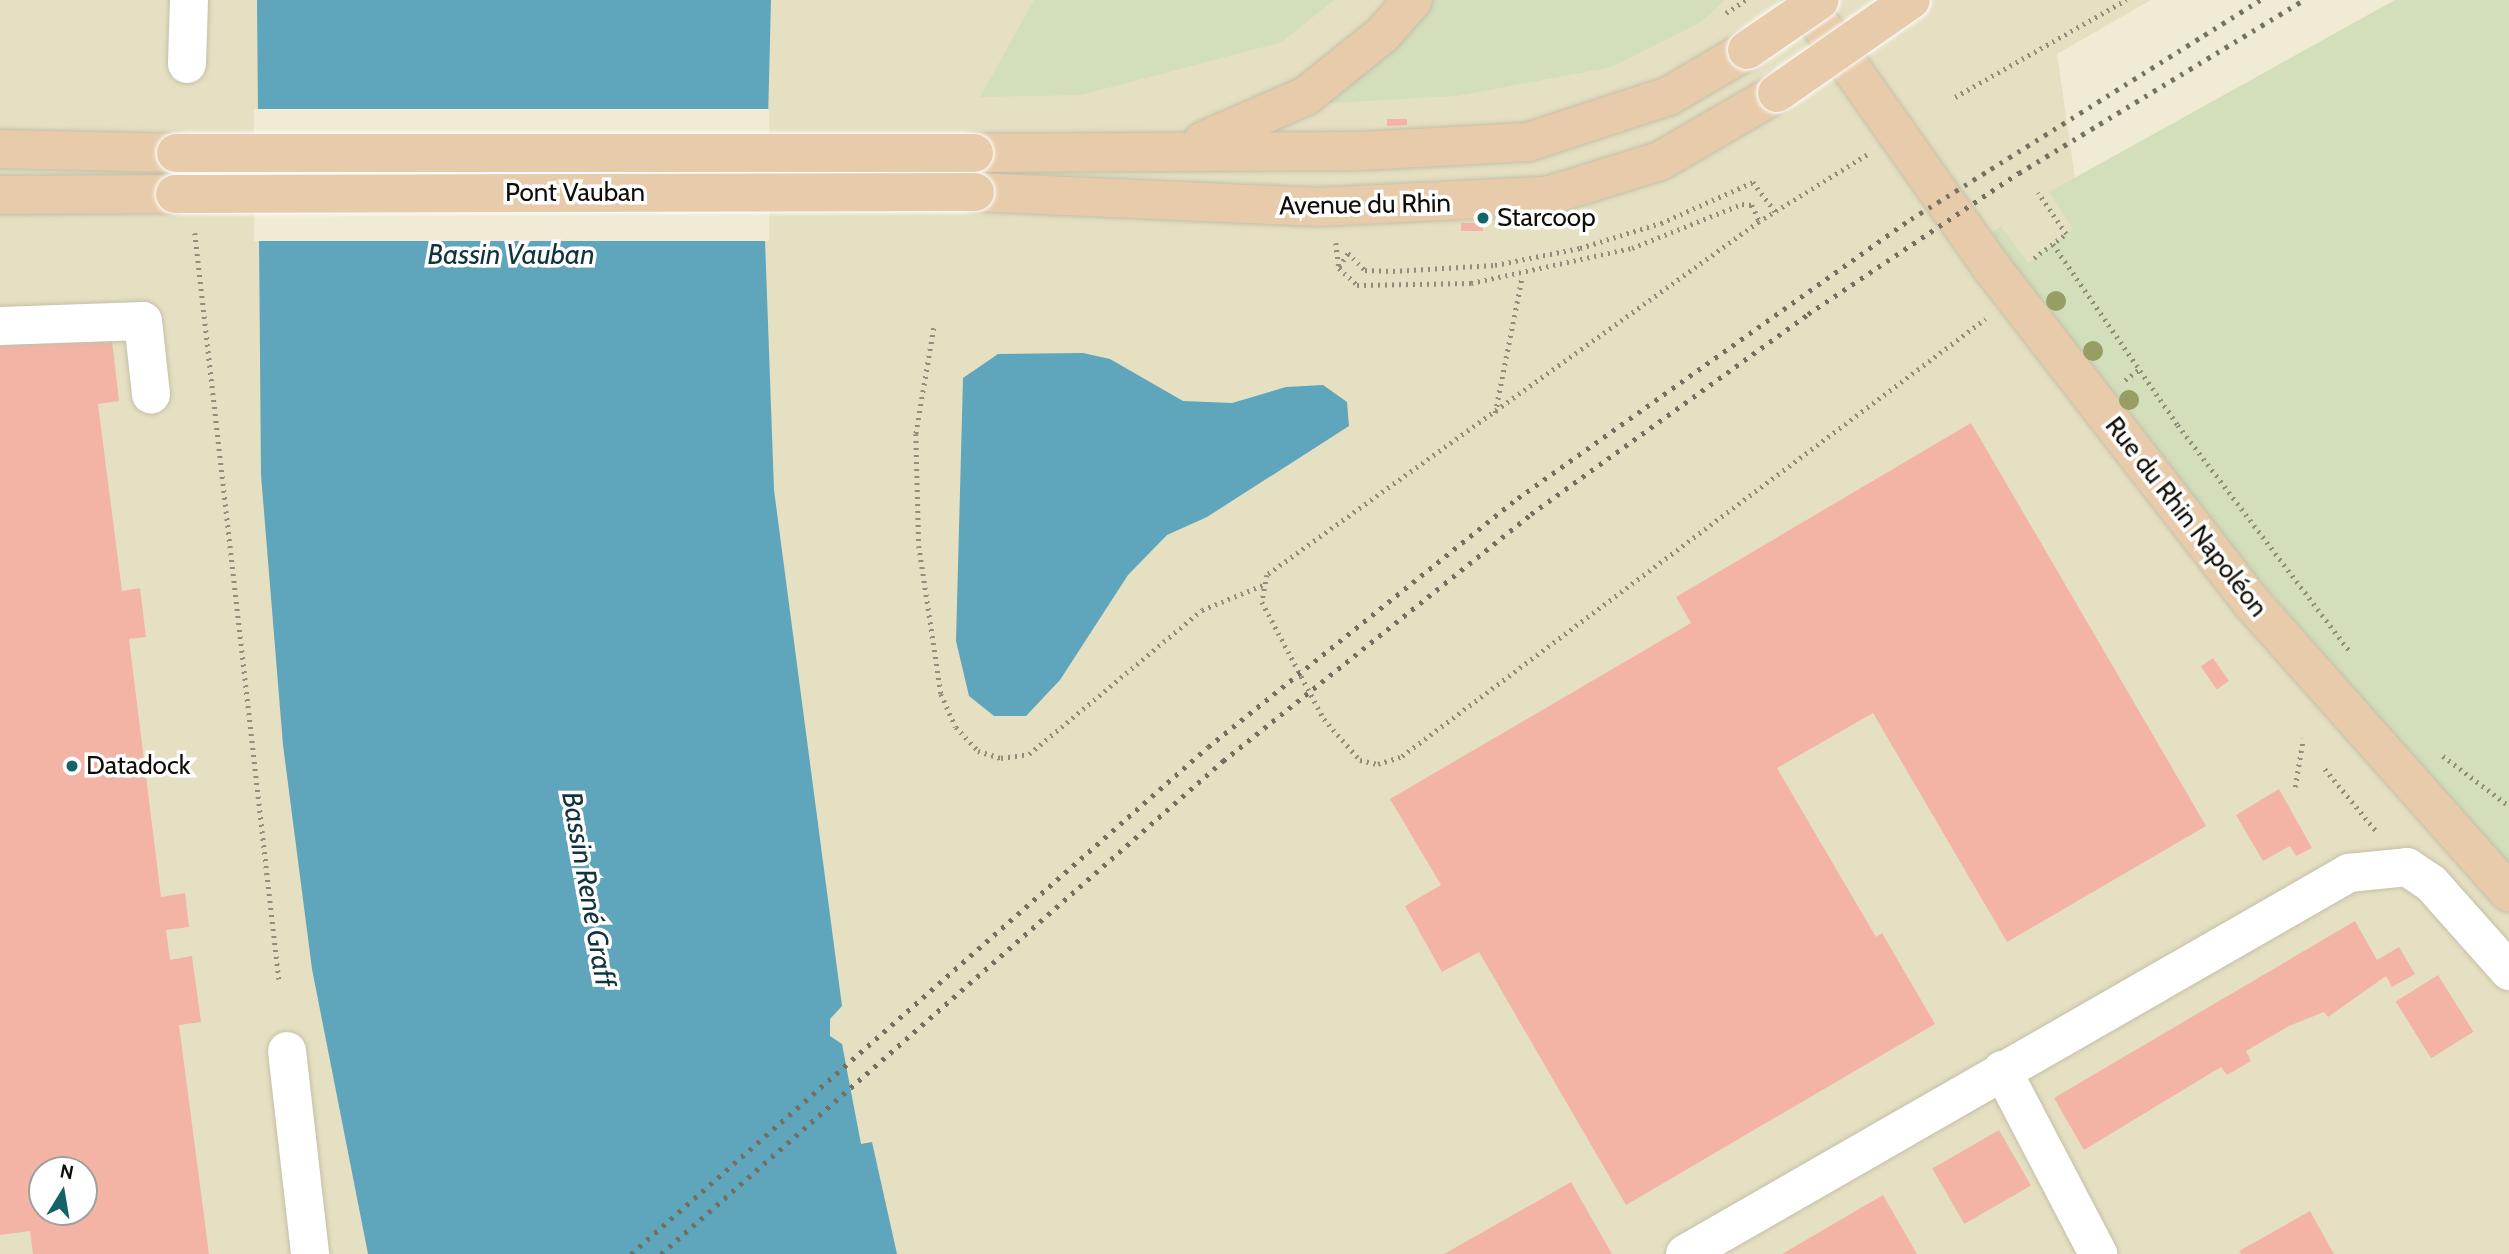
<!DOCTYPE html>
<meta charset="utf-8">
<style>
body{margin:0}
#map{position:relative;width:2509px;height:1254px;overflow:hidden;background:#efebd4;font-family:Cabin,sans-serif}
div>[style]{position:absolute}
.built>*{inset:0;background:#e6e0c2}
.green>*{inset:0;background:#d3debb}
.water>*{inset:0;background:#5fa5bb}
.pier>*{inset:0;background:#efebd4;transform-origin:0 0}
.building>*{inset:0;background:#f3b4a6;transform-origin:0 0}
.path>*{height:4.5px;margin-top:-2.25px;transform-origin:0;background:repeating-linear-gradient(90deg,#918d7d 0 2px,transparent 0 7px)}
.roads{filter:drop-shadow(0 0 2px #c3bfa8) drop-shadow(0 0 2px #c3bfa8)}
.minor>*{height:38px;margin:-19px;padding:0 19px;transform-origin:19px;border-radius:19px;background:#fff}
.major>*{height:38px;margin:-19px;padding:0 19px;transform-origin:19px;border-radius:19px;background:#e8cbaa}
.rail>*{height:5px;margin-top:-2.5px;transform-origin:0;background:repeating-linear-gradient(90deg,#737062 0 3.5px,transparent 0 10.5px)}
.bridges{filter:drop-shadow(0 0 2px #fff) drop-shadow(0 0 2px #fff)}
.major-bridge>*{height:38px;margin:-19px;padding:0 19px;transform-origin:19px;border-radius:19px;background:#e8cbaa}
.trees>*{width:20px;height:20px;margin:-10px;border-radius:50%;background:#969e63}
.dots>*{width:19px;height:19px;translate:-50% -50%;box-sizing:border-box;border:4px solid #fff;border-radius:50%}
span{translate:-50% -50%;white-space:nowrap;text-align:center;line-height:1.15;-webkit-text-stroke:7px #fff;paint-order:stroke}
.street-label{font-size:26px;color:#100e07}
.poi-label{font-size:26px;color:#100e07}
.left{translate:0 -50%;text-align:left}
.water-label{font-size:28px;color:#12343e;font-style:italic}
.north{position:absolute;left:28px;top:1156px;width:70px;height:70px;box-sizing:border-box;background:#fff;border:2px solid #9f9f9c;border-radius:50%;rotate:11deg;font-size:19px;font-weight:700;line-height:28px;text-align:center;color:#100e07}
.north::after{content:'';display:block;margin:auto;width:24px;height:32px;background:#146369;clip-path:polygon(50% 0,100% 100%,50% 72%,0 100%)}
</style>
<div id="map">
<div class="built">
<div style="clip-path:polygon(evenodd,0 0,2151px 0,2057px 54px,2078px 198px,2509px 810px,2509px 1254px,0 1254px,0 0,42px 1170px,84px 1170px,84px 1212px,42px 1212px,42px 1170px)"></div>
</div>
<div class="green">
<div style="clip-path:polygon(1034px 0,1334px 0,1282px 42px,1081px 95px,980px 97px)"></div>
<div style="clip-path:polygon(1423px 0,1725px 0,1701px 22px,1612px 67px,1457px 96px,1331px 103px,1324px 96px)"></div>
<div style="clip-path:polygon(2395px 0,2509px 0,2509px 867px,2228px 544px,1990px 234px,2001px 226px,2028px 263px,2073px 229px,2049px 192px)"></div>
</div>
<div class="water">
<div style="clip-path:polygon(257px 0,771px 0,765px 240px,774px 490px,842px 1006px,830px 1019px,830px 1036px,842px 1044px,861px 1144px,872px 1142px,897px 1254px,368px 1254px,312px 969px,283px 745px,261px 475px)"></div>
<div style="clip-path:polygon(1083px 353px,1110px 359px,1183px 401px,1232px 403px,1286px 387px,1323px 385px,1347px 402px,1349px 426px,1207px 517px,1167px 535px,1128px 575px,1060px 680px,1026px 716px,994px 716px,969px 696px,956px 641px,963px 378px,998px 354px)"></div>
</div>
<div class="pier">
<div style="left:254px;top:109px;width:515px;height:132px"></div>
</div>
<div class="building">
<div style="clip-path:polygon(1387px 119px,1407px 119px,1407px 125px,1387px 126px)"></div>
<div style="left:1483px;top:223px;width:8px;height:22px;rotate:90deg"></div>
<div style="clip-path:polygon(evenodd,111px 332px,119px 401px,98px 404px,122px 591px,140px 588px,146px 637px,129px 639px,161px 897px,185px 893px,189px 927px,166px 930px,170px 960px,192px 956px,201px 1022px,179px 1025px,209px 1254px,33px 1254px,30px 1231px,0 1235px,0 346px,111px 332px,42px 1170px,84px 1170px,84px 1212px,42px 1212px,42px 1170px)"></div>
<div style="clip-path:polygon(1971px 423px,2206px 826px,2007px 942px,1873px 713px,1777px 768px,1876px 937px,1882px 933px,1935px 1024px,1626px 1205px,1479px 952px,1442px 972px,1405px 906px,1441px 885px,1390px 799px,1691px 623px,1676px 597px)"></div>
<div style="left:2213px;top:658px;width:28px;height:15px;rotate:55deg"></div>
<div style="clip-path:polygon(2279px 789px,2312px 848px,2296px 856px,2290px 846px,2263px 861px,2236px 815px)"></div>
<div style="clip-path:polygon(2355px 921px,2377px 960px,2399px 947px,2415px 974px,2392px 987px,2386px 976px,2328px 1017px,2324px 1012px,2289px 1026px,2246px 1051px,2251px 1061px,2227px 1075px,2221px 1067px,2084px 1150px,2054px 1098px)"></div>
<div style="left:2438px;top:975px;width:67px;height:50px;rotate:58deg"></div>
<div style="left:1999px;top:1130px;width:64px;height:77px;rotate:60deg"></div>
<div style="clip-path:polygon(1571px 1182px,1612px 1254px,1444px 1254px)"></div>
<div style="clip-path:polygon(1883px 1195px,1917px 1254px,1782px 1254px)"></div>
<div style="clip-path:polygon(2310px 1211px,2334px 1254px,2241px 1254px,2239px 1251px)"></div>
</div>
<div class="path">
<div style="left:1726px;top:13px;width:23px;rotate:-34deg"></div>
<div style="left:1955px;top:97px;width:197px;rotate:-29.6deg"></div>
<div style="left:1867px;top:155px;width:127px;rotate:148.2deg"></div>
<div style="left:1759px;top:222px;width:606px;rotate:144.34deg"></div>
<div style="left:1267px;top:575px;width:27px;rotate:100deg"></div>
<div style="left:1262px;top:602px;width:132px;rotate:62.1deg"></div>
<div style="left:1324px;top:719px;width:55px;rotate:48.7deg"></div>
<div style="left:1360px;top:760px;width:18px;rotate:13deg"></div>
<div style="left:1378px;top:764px;width:25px;rotate:-18deg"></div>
<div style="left:1402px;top:756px;width:729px;rotate:-36.85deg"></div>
<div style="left:195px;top:233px;width:751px;rotate:83.58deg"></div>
<div style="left:1336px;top:243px;width:25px;rotate:83deg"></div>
<div style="left:1339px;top:268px;width:25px;rotate:43deg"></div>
<div style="left:1357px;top:285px;width:114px;rotate:-1deg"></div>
<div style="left:1471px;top:283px;width:165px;rotate:-12.3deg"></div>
<div style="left:1632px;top:248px;width:118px;rotate:-21.8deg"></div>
<div style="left:1742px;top:204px;width:10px;rotate:6deg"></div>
<div style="left:1752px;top:205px;width:17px;rotate:66deg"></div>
<div style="left:2053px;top:244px;width:220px;rotate:55.4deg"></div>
<div style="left:2178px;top:425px;width:283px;rotate:52.8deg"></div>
<div style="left:2034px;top:258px;width:40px;rotate:-37deg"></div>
<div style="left:2066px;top:234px;width:50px;rotate:-124.3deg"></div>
<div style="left:1339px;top:267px;width:17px;rotate:-57deg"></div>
<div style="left:1348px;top:253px;width:24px;rotate:45deg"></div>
<div style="left:1365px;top:270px;width:28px;rotate:2deg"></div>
<div style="left:1393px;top:271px;width:102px;rotate:-3.4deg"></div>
<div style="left:1495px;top:265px;width:87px;rotate:-11.3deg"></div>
<div style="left:1580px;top:248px;width:85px;rotate:-17.2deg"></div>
<div style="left:1661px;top:223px;width:101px;rotate:-24deg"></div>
<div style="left:1753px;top:182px;width:38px;rotate:53deg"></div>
<div style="left:934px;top:328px;width:108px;rotate:99.6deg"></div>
<div style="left:916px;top:434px;width:112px;rotate:88.5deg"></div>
<div style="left:919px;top:546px;width:150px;rotate:81.5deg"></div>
<div style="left:941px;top:694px;width:36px;rotate:66deg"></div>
<div style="left:956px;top:727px;width:33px;rotate:47deg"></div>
<div style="left:978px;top:751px;width:24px;rotate:17deg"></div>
<div style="left:1001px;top:758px;width:28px;rotate:-8deg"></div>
<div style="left:1029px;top:754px;width:225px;rotate:-39.8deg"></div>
<div style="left:1202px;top:610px;width:66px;rotate:-22.3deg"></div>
<div style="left:2125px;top:380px;width:20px;rotate:-37deg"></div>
<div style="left:1495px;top:413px;width:139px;rotate:-78.8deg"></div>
<div style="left:2443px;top:756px;width:83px;rotate:37.1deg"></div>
<div style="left:2325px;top:769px;width:83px;rotate:50.4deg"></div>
<div style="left:2295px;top:787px;width:49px;rotate:-80.5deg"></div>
</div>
<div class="roads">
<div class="minor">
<div style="left:187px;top:64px;width:64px;rotate:-88.2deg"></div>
<div style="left:0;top:326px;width:143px;rotate:-2deg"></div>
<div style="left:143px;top:321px;width:74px;rotate:83.8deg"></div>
<div style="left:287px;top:1051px;width:204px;rotate:83.5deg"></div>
<div style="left:2002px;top:1070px;width:208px;rotate:62.4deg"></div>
<div style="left:1685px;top:1254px;width:766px;rotate:-29.85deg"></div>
<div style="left:2349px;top:873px;width:58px;rotate:-5.9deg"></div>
<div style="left:2407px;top:867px;width:29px;rotate:34deg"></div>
<div style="left:2431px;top:883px;width:118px;rotate:48.4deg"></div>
</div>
<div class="major">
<div style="left:1803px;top:0;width:323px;rotate:54.8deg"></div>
<div style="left:1989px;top:264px;width:429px;rotate:52.2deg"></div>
<div style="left:2252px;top:603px;width:387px;rotate:48.4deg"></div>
<div style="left:1203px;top:141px;width:112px;rotate:-23.6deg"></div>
<div style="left:1306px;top:96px;width:97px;rotate:-38.8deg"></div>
<div style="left:1382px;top:35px;width:47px;rotate:-48.5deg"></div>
<div style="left:0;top:149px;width:176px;rotate:1.3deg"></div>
<div style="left:974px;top:153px;width:388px;rotate:-0.3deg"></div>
<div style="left:1362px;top:151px;width:166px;rotate:-3.1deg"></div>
<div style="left:1528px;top:142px;width:148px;rotate:-18.1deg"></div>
<div style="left:1669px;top:96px;width:91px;rotate:-30.5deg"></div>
<div style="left:975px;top:192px;width:343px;rotate:2.5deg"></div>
<div style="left:1318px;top:207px;width:229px;rotate:-2.8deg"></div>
<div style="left:1547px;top:196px;width:118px;rotate:-17.2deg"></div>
<div style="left:1660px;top:161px;width:135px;rotate:-30.2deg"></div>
<div style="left:0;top:195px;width:175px;rotate:-0.3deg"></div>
</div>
</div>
<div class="rail">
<div style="left:631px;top:1254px;width:768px;rotate:-41.31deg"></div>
<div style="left:1208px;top:747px;width:398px;rotate:-38.8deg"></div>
<div style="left:1518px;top:498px;width:482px;rotate:-35.4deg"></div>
<div style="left:1911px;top:219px;width:412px;rotate:-32.1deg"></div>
<div style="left:661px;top:1254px;width:748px;rotate:-41.26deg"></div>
<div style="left:1223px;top:761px;width:395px;rotate:-38.7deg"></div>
<div style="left:1531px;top:514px;width:342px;rotate:-35.8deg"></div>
<div style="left:1808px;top:314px;width:254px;rotate:-33.8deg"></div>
<div style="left:2019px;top:173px;width:333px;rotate:-31.3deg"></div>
</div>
<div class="bridges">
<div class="major-bridge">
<div style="left:1747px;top:50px;width:88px;rotate:-34.4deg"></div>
<div style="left:1777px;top:93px;width:163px;rotate:-34.8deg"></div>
<div style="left:176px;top:153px;width:798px"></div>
<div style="left:175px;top:194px;width:800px;rotate:-0.14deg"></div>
</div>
</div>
<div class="trees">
<div style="left:2056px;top:301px"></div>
<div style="left:2093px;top:351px"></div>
<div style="left:2129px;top:400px"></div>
</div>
<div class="dots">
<div style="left:1483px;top:218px;background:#146369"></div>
<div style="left:72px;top:766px;background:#146369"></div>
</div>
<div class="street-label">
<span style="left:575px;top:193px">Pont Vauban</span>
<span style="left:1365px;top:205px;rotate:-1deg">Avenue du Rhin</span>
<span style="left:2186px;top:517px;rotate:52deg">Rue du Rhin Napoléon</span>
</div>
<div class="poi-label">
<span class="left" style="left:1497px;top:218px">Starcoop</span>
<span class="left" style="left:86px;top:766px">Datadock</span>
</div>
<div class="water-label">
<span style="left:511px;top:254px">Bassin Vauban</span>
<span style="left:589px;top:889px;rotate:80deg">Bassin René Graff</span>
</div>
<div class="north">N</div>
</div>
